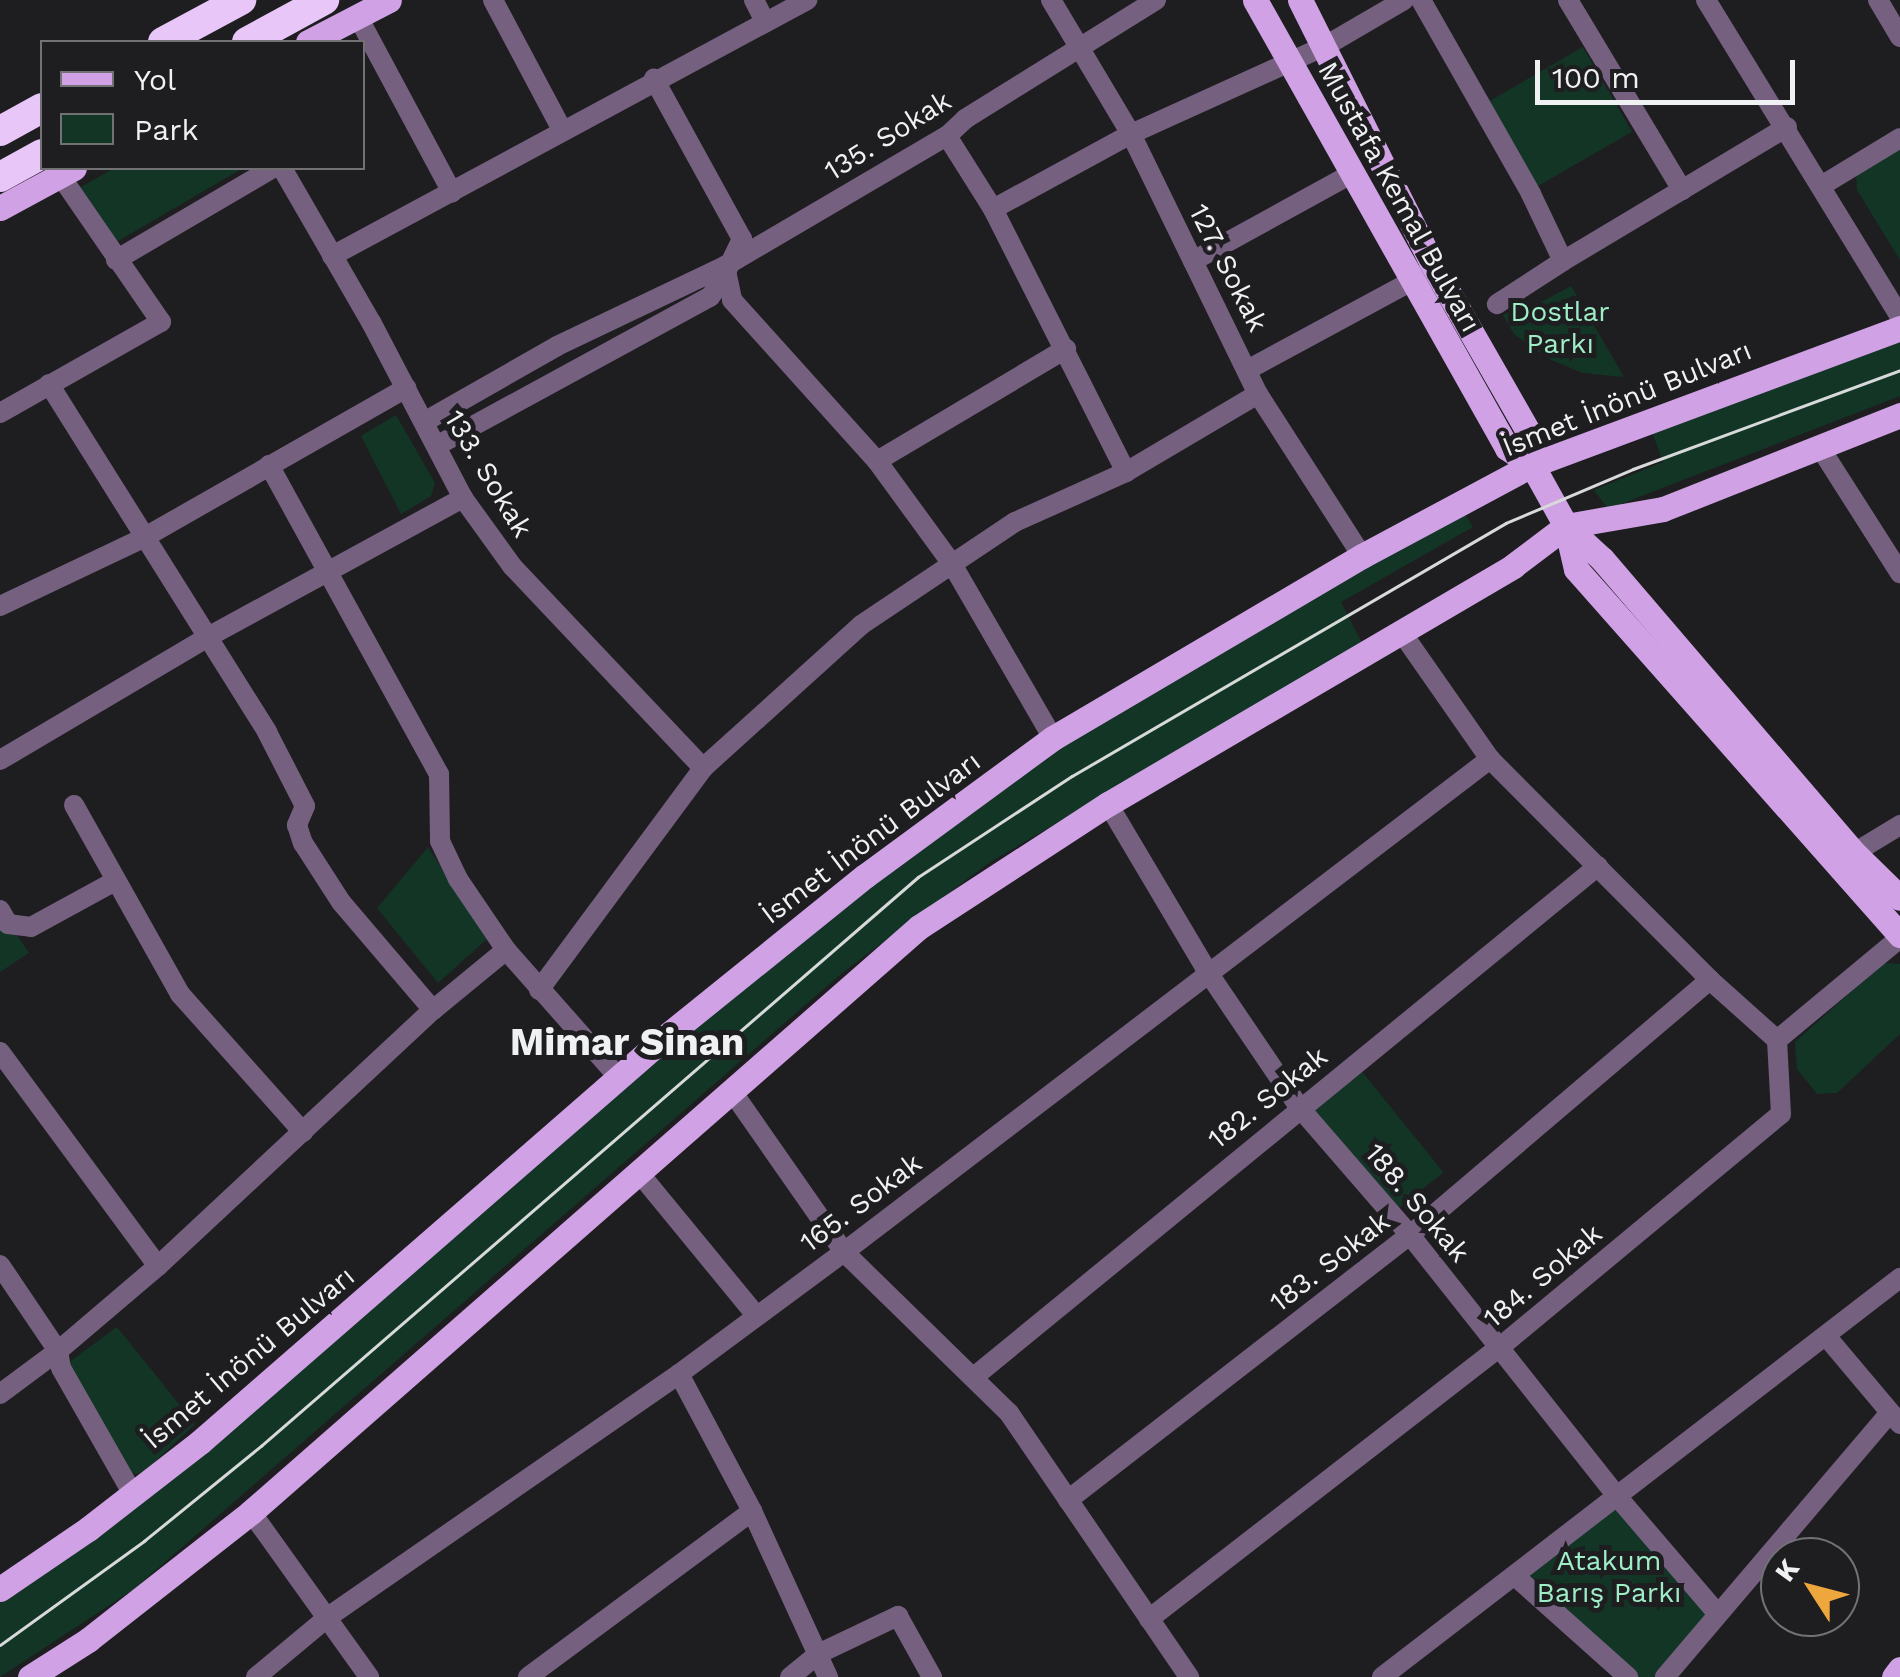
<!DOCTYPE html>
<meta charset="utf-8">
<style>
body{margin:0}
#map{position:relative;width:1900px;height:1677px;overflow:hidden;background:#1e1e21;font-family:"Work Sans",sans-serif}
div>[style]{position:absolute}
.green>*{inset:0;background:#133526;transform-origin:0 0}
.minor>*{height:20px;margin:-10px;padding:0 10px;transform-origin:10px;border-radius:10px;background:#766080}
.major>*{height:25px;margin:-12.5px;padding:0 12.5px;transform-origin:12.5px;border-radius:12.5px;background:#d0a2e5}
.highway>*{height:30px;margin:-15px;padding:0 15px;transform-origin:15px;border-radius:15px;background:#e8c7f8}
.tram>*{height:2.5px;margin:-1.25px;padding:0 1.25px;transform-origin:1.25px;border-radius:1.25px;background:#d8d9db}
span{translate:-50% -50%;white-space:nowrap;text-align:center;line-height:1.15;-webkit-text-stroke:10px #1e1e21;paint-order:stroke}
.street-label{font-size:28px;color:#f0f1f3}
.park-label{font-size:28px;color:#9eedc7}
.district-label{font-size:38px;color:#f0f1f3;font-weight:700}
.legend{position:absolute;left:40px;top:40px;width:325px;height:130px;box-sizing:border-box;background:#1e1e21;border:2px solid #727275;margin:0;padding:12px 18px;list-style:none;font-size:30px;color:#f0f1f3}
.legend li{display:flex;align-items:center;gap:20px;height:50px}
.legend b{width:50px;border:2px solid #727275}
.north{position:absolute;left:1760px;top:1537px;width:100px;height:100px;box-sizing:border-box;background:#1e1e21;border:2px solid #727275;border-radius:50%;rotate:306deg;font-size:28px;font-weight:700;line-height:40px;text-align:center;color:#f0f1f3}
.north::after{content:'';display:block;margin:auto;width:35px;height:45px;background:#eea73d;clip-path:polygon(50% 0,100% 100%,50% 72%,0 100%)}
.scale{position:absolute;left:1535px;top:60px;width:260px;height:45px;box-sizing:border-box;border:5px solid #f0f1f3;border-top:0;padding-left:12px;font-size:30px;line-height:35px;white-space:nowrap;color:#f0f1f3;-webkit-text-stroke:8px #1e1e21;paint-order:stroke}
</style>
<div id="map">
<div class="green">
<div style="left:1583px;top:47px;width:98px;height:110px;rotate:60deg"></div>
<div style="clip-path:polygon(1900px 146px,1900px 260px,1857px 190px,1856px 172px)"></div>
<div style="clip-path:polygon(115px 168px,243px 168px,113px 244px,77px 189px)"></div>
<div style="clip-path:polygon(1571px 286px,1624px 377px,1583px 373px,1547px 358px,1514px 334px,1503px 315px,1514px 309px,1519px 314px)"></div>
<div style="clip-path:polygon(1900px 337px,1900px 396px,1608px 509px,1594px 490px,1663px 462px,1651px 429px)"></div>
<div style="clip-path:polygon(396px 415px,435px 483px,431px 496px,401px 514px,361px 436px)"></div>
<div style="clip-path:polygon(1461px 508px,1473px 527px,1341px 602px,1363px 645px,990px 862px,842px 973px,134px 1589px,0 1677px,0 1600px,856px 880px,1018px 763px)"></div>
<div style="clip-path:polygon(428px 847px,487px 939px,438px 983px,377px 908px)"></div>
<div style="clip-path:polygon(0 927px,15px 932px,29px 953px,0 972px)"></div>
<div style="clip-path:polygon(1883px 963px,1900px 964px,1900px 1034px,1837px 1093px,1817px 1094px,1797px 1069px,1795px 1042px)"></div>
<div style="left:1359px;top:1068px;width:134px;height:63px;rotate:51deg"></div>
<div style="clip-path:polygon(117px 1327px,195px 1424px,143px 1473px,136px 1474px,129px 1472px,68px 1363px)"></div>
<div style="clip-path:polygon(1615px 1494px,1718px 1614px,1665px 1677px,1628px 1677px,1515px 1576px)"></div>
</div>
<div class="minor">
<div style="left:493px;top:0;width:145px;rotate:62deg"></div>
<div style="left:754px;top:0;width:25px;rotate:63deg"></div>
<div style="left:1051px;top:0;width:156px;rotate:59.2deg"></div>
<div style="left:1131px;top:134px;width:289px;rotate:64deg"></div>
<div style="left:1258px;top:394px;width:193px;rotate:57.3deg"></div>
<div style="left:1421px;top:0;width:223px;rotate:60.4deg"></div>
<div style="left:1531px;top:194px;width:74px;rotate:64.5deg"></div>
<div style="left:1563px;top:261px;width:79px;rotate:146.9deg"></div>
<div style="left:1568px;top:0;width:222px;rotate:59deg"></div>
<div style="left:1706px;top:0;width:372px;rotate:58.5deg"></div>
<div style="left:1878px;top:0;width:43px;rotate:59.3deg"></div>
<div style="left:358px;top:17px;width:199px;rotate:61.8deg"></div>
<div style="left:947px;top:136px;width:86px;rotate:57.8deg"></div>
<div style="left:993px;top:209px;width:295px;rotate:63.2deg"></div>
<div style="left:282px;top:168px;width:178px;rotate:60deg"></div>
<div style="left:371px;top:322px;width:199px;rotate:62.4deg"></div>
<div style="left:463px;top:498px;width:84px;rotate:54.2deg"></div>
<div style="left:512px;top:566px;width:278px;rotate:46.6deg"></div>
<div style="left:1821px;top:186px;width:92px;rotate:-31.3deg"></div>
<div style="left:993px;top:209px;width:157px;rotate:-28.5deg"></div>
<div style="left:1131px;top:134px;width:215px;rotate:-24.4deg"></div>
<div style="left:1327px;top:45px;width:89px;rotate:-30.3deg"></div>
<div style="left:332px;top:256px;width:540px;rotate:-28.32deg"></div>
<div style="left:116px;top:260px;width:182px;rotate:-30.4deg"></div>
<div style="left:1193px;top:261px;width:180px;rotate:-28.8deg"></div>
<div style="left:1563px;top:261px;width:261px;rotate:-30.9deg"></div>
<div style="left:725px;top:266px;width:35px;rotate:78deg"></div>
<div style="left:732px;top:300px;width:217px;rotate:48deg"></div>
<div style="left:877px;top:461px;width:127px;rotate:53.9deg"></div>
<div style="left:952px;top:564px;width:201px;rotate:59.9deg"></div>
<div style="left:1249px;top:369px;width:183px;rotate:-28.4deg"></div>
<div style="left:49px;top:384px;width:411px;rotate:57.9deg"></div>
<div style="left:267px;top:732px;width:83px;rotate:62.8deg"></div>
<div style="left:305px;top:806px;width:21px;rotate:113deg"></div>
<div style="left:297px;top:825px;width:19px;rotate:72deg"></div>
<div style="left:303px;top:843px;width:70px;rotate:57.2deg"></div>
<div style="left:341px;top:902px;width:142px;rotate:49.6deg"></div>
<div style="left:433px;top:1010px;width:94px;rotate:-39.4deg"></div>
<div style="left:0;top:413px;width:185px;rotate:-29.5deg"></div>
<div style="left:161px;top:322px;width:178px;rotate:-124.5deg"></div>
<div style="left:424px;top:422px;width:153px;rotate:-29.7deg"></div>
<div style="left:557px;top:346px;width:186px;rotate:-25.5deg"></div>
<div style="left:725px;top:266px;width:257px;rotate:-30.4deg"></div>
<div style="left:947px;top:136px;width:25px;rotate:-43deg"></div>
<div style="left:965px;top:119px;width:225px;rotate:-31.9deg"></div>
<div style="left:438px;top:445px;width:310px;rotate:-28.6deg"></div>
<div style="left:710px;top:297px;width:21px;rotate:-55deg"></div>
<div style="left:722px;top:280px;width:46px;rotate:-64deg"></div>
<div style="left:742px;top:239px;width:183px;rotate:-118.8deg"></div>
<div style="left:1819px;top:446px;width:151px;rotate:57.5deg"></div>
<div style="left:877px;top:461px;width:220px;rotate:-30.7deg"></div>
<div style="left:269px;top:465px;width:353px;rotate:61.2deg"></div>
<div style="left:439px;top:774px;width:67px;rotate:89.1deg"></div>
<div style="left:440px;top:841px;width:42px;rotate:64.7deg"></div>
<div style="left:458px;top:879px;width:86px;rotate:55.9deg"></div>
<div style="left:506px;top:950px;width:172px;rotate:48.5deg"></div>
<div style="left:0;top:606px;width:161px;rotate:-25.4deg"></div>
<div style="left:145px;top:537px;width:301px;rotate:-29.7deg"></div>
<div style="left:1402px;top:633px;width:154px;rotate:55.1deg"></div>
<div style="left:1490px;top:759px;width:312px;rotate:45.1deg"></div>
<div style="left:1710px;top:980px;width:90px;rotate:41.8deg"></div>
<div style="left:0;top:760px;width:239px;rotate:-30.6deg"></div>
<div style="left:206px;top:638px;width:293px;rotate:-28.6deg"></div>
<div style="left:1108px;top:804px;width:194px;rotate:59.3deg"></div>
<div style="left:1207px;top:971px;width:164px;rotate:55.9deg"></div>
<div style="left:1299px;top:1107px;width:169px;rotate:49.1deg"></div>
<div style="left:1410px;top:1235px;width:330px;rotate:51.6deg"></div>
<div style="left:1615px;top:1494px;width:158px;rotate:49.4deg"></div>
<div style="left:74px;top:805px;width:217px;rotate:60.7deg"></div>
<div style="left:180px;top:994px;width:185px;rotate:48.3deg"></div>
<div style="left:1854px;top:853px;width:54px;rotate:-31.3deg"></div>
<div style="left:0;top:910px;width:16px;rotate:60deg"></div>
<div style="left:8px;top:924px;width:23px;rotate:7deg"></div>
<div style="left:31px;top:927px;width:96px;rotate:-28.7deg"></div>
<div style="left:539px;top:990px;width:276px;rotate:-53.5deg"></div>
<div style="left:703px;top:768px;width:213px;rotate:-42.1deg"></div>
<div style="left:861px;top:625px;width:185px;rotate:-33.8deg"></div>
<div style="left:1015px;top:522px;width:122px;rotate:-24.2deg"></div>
<div style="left:1126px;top:472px;width:153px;rotate:-30.6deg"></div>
<div style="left:0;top:1052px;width:266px;rotate:53.6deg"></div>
<div style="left:731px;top:1090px;width:198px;rotate:55.1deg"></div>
<div style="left:844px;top:1252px;width:231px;rotate:44.3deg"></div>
<div style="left:1009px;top:1413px;width:320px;rotate:55.7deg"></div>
<div style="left:640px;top:1174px;width:183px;rotate:50.6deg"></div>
<div style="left:0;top:1265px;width:104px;rotate:56deg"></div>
<div style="left:58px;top:1351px;width:131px;rotate:-40.4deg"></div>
<div style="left:158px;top:1266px;width:376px;rotate:-43deg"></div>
<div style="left:1826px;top:1336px;width:115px;rotate:49.9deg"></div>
<div style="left:679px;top:1374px;width:155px;rotate:61.9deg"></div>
<div style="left:752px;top:1511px;width:183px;rotate:65.4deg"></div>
<div style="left:975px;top:1376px;width:805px;rotate:-39.3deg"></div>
<div style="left:0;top:1394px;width:72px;rotate:-36.6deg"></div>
<div style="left:58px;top:1351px;width:17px;rotate:80deg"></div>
<div style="left:61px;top:1368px;width:145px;rotate:60.3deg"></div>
<div style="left:1068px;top:1500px;width:433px;rotate:-37.8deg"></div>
<div style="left:1410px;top:1235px;width:394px;rotate:-40.4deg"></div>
<div style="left:251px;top:1512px;width:203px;rotate:54.4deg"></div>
<div style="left:1515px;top:1576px;width:152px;rotate:41.8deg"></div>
<div style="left:1149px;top:1619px;width:443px;rotate:-37.8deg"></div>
<div style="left:1499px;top:1348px;width:366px;rotate:-39.7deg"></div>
<div style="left:1781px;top:1114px;width:74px;rotate:-93.1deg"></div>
<div style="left:1777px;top:1040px;width:160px;rotate:-39.7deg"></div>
<div style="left:256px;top:1677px;width:94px;rotate:-39.8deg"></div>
<div style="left:328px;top:1617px;width:427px;rotate:-34.7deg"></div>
<div style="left:679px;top:1374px;width:205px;rotate:-36.5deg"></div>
<div style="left:844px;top:1252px;width:813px;rotate:-37.35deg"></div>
<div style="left:528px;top:1677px;width:279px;rotate:-36.5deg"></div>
<div style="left:790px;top:1677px;width:36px;rotate:-39deg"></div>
<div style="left:818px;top:1654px;width:89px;rotate:-25.4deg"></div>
<div style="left:898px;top:1616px;width:70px;rotate:60.9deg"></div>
<div style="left:1382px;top:1677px;width:654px;rotate:-37.61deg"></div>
<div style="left:1665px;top:1677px;width:345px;rotate:-49.6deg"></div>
</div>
<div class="major">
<div style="left:1255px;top:0;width:514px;rotate:60.64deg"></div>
<div style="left:1507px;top:448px;width:30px;rotate:34deg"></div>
<div style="left:1300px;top:0;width:293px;rotate:63.4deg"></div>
<div style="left:1431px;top:262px;width:203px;rotate:60.2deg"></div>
<div style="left:1532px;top:438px;width:27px;rotate:90deg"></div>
<div style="left:1532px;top:465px;width:70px;rotate:60.9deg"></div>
<div style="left:1566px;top:526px;width:49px;rotate:42.5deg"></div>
<div style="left:1602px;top:559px;width:387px;rotate:49.4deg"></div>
<div style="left:1854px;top:853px;width:64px;rotate:44.4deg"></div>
<div style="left:308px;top:42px;width:91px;rotate:-27.4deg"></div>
<div style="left:0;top:208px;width:84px;rotate:-28.4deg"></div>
<div style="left:1566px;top:526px;width:44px;rotate:76.9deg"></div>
<div style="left:1576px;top:569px;width:489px;rotate:48.5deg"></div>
<div style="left:0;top:1589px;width:107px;rotate:-34.3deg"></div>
<div style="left:88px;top:1529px;width:142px;rotate:-37.8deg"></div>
<div style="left:200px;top:1442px;width:615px;rotate:-41.05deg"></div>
<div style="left:664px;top:1038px;width:258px;rotate:-38.9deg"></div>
<div style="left:865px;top:876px;width:233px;rotate:-36.3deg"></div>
<div style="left:1053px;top:738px;width:359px;rotate:-30.5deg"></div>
<div style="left:1362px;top:556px;width:193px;rotate:-28.2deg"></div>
<div style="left:1532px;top:465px;width:393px;rotate:-20.4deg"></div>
<div style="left:30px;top:1677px;width:69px;rotate:-32.5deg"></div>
<div style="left:88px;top:1640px;width:207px;rotate:-38.1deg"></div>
<div style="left:251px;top:1512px;width:888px;rotate:-41.21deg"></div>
<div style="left:919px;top:927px;width:225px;rotate:-33.1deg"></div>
<div style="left:1108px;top:804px;width:470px;rotate:-30.4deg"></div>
<div style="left:1513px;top:566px;width:66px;rotate:-37deg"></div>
<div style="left:1566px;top:526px;width:98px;rotate:-9.9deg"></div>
<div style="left:1663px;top:509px;width:255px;rotate:-21.6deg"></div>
<div style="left:1894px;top:1677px;width:10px;rotate:-53deg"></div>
</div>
<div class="highway">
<div style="left:163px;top:42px;width:89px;rotate:-28.3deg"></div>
<div style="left:247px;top:42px;width:88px;rotate:-28.6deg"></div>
<div style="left:0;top:131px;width:48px;rotate:-28.7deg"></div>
<div style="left:0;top:177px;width:48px;rotate:-28.7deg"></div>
</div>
<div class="tram">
<div style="left:0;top:1645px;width:178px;rotate:-35.8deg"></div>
<div style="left:144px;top:1541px;width:151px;rotate:-39.1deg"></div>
<div style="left:261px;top:1446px;width:869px;rotate:-40.89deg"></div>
<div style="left:918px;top:877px;width:184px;rotate:-33.3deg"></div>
<div style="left:1072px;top:776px;width:502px;rotate:-30.24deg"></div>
<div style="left:1506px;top:523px;width:138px;rotate:-23deg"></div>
<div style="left:1633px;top:469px;width:285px;rotate:-20.3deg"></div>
</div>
<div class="street-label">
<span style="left:888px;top:136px;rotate:-32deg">135. Sokak</span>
<span style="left:1399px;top:197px;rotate:61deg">Mustafa Kemal Bulvarı</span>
<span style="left:1228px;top:268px;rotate:63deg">127. Sokak</span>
<span style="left:1627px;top:399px;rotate:-22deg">İsmet İnönü Bulvarı</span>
<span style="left:488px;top:474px;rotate:59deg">133. Sokak</span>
<span style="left:871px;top:838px;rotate:-37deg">İsmet İnönü Bulvarı</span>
<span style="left:1268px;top:1098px;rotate:-39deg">182. Sokak</span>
<span style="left:861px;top:1203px;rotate:-37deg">165. Sokak</span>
<span style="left:1417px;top:1203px;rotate:50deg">188. Sokak</span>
<span style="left:1330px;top:1262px;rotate:-38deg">183. Sokak</span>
<span style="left:1543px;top:1276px;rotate:-40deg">184. Sokak</span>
<span style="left:249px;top:1358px;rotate:-40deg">İsmet İnönü Bulvarı</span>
</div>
<div class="park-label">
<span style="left:1560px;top:328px">Dostlar<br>Parkı</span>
<span style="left:1609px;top:1577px">Atakum<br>Barış Parkı</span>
</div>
<div class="district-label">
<span style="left:627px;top:1043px">Mimar Sinan</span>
</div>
<ul class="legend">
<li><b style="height:12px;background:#d0a2e5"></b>Yol</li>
<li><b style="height:28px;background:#133526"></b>Park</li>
</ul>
<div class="north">K</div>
<div class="scale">100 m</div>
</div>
